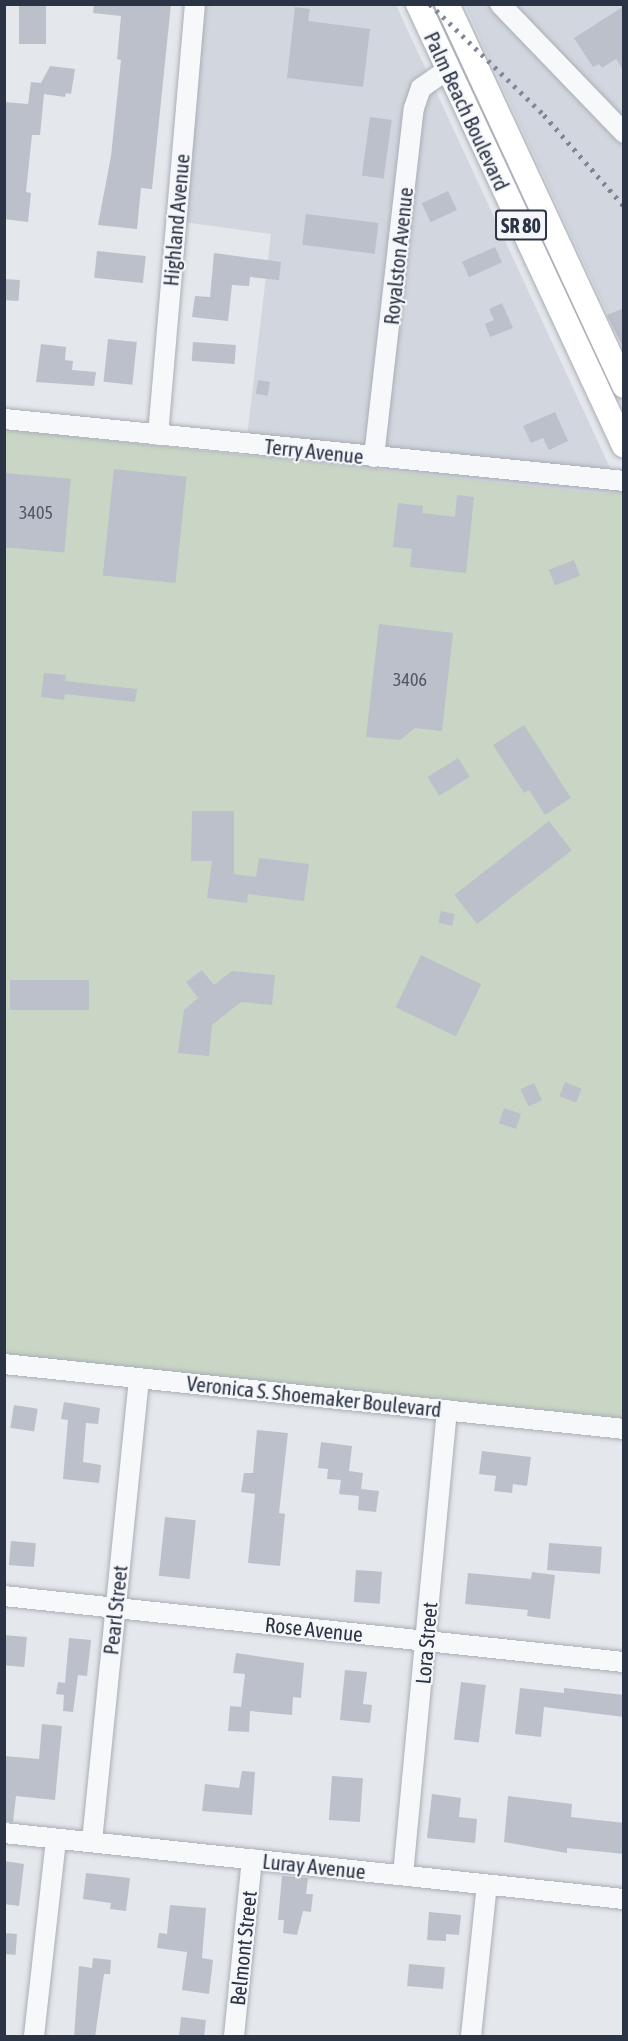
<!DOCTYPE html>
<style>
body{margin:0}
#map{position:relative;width:628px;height:2041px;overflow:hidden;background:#e4e7ec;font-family:"Asap Condensed",sans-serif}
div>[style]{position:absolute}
.built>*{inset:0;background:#d2d6de}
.green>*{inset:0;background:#c9d6c5}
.building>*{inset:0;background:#bbc0ca;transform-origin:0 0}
.roads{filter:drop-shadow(0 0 2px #a9aeb7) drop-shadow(0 0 2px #a9aeb7)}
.minor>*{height:20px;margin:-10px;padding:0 10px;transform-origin:10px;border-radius:10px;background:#f7f8fa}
.major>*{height:24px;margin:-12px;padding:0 12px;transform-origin:12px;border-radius:12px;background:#fff}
.rail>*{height:4.5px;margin-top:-2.25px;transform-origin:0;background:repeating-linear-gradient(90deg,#7d8696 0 3px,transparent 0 9px)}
span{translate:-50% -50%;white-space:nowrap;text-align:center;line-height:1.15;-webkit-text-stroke:4.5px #f4f6f9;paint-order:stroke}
.number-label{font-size:18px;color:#4f5766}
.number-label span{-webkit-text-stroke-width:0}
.shield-label span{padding:2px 4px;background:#f4f6f9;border:2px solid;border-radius:4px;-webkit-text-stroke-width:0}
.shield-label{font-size:20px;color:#2b3445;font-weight:700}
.street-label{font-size:21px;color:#2b3445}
.frame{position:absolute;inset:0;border:6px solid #2b3445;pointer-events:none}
</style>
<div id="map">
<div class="built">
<div style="clip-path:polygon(194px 5px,396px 5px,623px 496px,623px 580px,245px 454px,271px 234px,169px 220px)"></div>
<div style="clip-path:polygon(465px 5px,623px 5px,623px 347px,485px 49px)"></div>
</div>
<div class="green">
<div style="clip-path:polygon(5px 429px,603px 494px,623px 491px,623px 1421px,5px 1355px)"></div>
</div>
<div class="building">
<div style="left:19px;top:4px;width:27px;height:40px"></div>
<div style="clip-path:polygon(94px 4px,171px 4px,152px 189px,141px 188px,137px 229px,98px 225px,111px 156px,121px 60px,117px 59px,121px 16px,93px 13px)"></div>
<div style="clip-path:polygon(624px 6px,624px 71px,616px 59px,602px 68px,599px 64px,593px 67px,574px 38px)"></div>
<div style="clip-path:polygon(295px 7px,310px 9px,308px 21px,370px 29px,363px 87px,287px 78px)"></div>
<div style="clip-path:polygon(50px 66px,75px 69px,71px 94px,66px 93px,65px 97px,44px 94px,40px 135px,32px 135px,26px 192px,31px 193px,28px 222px,4px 219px,4px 102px,28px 104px,31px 82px,41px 83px)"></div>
<div style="left:370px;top:117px;width:22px;height:59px;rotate:8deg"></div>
<div style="left:448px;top:191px;width:21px;height:29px;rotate:65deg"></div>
<div style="left:306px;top:214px;width:73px;height:31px;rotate:7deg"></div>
<div style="left:495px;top:247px;width:17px;height:36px;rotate:66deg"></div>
<div style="left:97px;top:251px;width:49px;height:27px;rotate:6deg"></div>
<div style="clip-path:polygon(214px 253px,281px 262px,279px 280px,250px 277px,249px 286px,232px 285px,228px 321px,192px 317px,195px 296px,210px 297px)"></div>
<div style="left:4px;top:279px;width:16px;height:21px;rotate:4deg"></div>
<div style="clip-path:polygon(502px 303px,513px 328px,490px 337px,485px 324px,494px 320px,489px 309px)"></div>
<div style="clip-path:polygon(624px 308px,624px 349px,607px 315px)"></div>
<div style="left:108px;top:339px;width:29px;height:43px;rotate:6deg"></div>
<div style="left:193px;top:342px;width:43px;height:19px;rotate:4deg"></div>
<div style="clip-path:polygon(41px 344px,66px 347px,65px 360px,73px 361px,72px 370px,96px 372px,94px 386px,36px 382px)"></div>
<div style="left:258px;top:380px;width:12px;height:14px;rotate:9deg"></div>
<div style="clip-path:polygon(555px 412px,568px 441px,549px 450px,543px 438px,531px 443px,523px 426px)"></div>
<div style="left:114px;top:469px;width:73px;height:107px;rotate:6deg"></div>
<div style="left:4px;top:473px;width:67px;height:74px;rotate:5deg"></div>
<div style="clip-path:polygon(457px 495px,474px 497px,466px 573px,410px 567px,412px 549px,393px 547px,398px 503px,423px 506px,422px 513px,455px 517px)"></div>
<div style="left:574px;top:560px;width:17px;height:27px;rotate:69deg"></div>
<div style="clip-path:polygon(379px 624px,453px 633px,442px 731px,415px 728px,400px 740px,366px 737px)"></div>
<div style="clip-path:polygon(44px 673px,66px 675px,65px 681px,137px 689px,135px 702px,65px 694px,64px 700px,41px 697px)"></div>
<div style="clip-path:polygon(524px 725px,571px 798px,545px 815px,529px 790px,524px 793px,493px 745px)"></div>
<div style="left:458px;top:758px;width:22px;height:36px;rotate:58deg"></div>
<div style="clip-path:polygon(192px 811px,234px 811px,234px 874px,256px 877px,259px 858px,309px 864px,304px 901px,248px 894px,247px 903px,207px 898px,212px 861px,191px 861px)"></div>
<div style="left:549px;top:821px;width:37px;height:120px;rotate:52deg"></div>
<div style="left:441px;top:911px;width:14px;height:12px;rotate:12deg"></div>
<div style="left:421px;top:955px;width:67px;height:58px;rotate:26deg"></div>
<div style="clip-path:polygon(202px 970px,214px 985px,232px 971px,275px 975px,272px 1005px,241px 1002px,212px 1025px,209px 1056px,178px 1053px,184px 1010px,198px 998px,186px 982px)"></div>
<div style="left:89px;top:980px;width:30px;height:79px;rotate:90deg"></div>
<div style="left:565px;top:1082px;width:18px;height:15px;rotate:22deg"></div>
<div style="left:534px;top:1083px;width:19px;height:15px;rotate:65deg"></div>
<div style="left:504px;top:1108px;width:18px;height:16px;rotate:19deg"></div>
<div style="clip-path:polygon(64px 1402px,100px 1408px,98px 1424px,86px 1423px,83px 1462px,101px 1465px,99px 1483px,63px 1479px,68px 1420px,61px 1419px)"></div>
<div style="left:14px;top:1405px;width:24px;height:23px;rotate:9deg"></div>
<div style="clip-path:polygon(257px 1430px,288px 1433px,279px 1513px,285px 1514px,280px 1566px,248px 1563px,255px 1494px,241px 1492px,244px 1473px,253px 1473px)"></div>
<div style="clip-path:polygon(321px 1442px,352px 1446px,349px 1471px,363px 1473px,361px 1489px,379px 1491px,376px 1512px,358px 1510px,359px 1496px,339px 1494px,341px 1480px,327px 1479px,328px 1469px,318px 1468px)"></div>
<div style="clip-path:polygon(482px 1451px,531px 1457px,527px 1486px,513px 1484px,512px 1493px,494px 1491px,496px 1476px,479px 1474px)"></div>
<div style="left:165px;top:1517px;width:31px;height:59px;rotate:6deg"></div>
<div style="left:11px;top:1541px;width:25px;height:24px;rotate:5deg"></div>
<div style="left:549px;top:1543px;width:53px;height:27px;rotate:4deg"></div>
<div style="left:356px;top:1570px;width:26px;height:32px;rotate:4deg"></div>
<div style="clip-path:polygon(532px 1572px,555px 1575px,550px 1619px,527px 1616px,528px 1610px,465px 1604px,468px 1573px,531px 1579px)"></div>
<div style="left:4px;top:1635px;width:23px;height:30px;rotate:5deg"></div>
<div style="clip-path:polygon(69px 1638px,91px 1640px,87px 1676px,78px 1675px,73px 1712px,63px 1711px,64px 1695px,56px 1694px,58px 1682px,65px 1683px)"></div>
<div style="clip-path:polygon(236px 1653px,304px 1663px,301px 1698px,293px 1697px,292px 1715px,250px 1711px,249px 1732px,228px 1731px,230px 1706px,241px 1707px,245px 1674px,233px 1673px)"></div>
<div style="clip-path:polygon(345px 1670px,367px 1672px,363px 1704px,372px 1705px,370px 1723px,340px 1720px)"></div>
<div style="left:461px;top:1682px;width:25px;height:58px;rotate:7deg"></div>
<div style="clip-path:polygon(520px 1688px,564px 1693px,564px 1688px,624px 1695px,624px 1717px,544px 1707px,541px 1737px,515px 1734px)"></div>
<div style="clip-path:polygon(42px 1724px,62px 1726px,55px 1800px,16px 1796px,13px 1822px,4px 1821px,4px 1756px,39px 1759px)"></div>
<div style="clip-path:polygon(242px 1771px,255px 1772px,252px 1815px,202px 1811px,205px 1784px,239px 1788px)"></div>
<div style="left:332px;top:1776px;width:31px;height:44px;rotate:4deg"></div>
<div style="clip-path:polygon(432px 1794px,461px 1798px,459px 1817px,477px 1819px,475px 1843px,427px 1838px)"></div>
<div style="clip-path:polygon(508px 1796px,572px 1804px,571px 1817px,624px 1823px,624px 1854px,567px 1848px,567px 1853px,504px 1842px)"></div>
<div style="clip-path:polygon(4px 1861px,24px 1864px,19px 1906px,4px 1904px)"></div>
<div style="clip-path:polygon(86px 1873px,130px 1878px,126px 1911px,110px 1909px,111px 1903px,83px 1899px)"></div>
<div style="clip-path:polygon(282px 1876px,308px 1878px,306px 1894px,313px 1894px,311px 1912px,303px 1911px,297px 1935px,283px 1933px,284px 1920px,278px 1920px)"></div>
<div style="clip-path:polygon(170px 1905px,206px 1908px,202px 1958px,213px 1960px,209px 1994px,182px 1990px,187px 1952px,157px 1948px,159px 1933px,167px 1934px)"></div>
<div style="clip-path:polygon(429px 1912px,461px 1915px,459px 1935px,446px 1934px,446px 1941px,427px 1940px)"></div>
<div style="left:4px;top:1933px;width:13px;height:21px;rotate:4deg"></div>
<div style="clip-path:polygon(93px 1958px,111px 1960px,110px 1974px,104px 1974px,95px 2037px,74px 2037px,79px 1966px,92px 1968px)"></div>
<div style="left:409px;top:1964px;width:36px;height:22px;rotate:5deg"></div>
<div style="clip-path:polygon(181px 2017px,206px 2020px,204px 2037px,179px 2037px)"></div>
</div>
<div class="roads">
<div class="minor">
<div style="left:500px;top:4px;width:179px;rotate:46.1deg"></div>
<div style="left:4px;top:419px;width:623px;rotate:5.71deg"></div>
<div style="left:158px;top:435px;width:433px;rotate:-85.1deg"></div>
<div style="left:374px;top:457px;width:351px;rotate:-83.5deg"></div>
<div style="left:414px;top:108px;width:21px;rotate:-71deg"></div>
<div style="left:421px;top:88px;width:33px;rotate:-35deg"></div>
<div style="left:4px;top:1364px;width:623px;rotate:5.98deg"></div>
<div style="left:4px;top:1596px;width:624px;rotate:6.08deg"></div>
<div style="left:4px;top:1833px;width:624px;rotate:6.08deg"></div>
<div style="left:92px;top:1841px;width:465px;rotate:-84.2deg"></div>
<div style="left:403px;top:1875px;width:467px;rotate:-84.6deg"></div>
<div style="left:34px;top:2036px;width:198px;rotate:-83.6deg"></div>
<div style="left:234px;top:2036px;width:178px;rotate:-84.2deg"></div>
<div style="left:471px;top:2036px;width:152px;rotate:-84deg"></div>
</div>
<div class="major">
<div style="left:418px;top:4px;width:487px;rotate:65deg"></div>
<div style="left:447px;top:4px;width:421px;rotate:65.1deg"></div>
</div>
</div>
<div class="rail">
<div style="left:430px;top:4px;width:159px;rotate:44.2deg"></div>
<div style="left:544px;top:115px;width:121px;rotate:48.7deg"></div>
</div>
<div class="number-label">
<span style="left:36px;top:513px">3405</span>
<span style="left:410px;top:680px">3406</span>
</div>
<div class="shield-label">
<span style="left:521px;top:225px">SR 80</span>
</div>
<div class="street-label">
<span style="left:467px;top:111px;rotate:65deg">Palm Beach Boulevard</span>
<span style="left:176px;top:220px;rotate:-85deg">Highland Avenue</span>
<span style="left:398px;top:256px;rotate:-84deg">Royalston Avenue</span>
<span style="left:314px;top:451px;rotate:6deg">Terry Avenue</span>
<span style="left:314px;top:1396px;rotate:6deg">Veronica S. Shoemaker Boulevard</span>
<span style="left:115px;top:1610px;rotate:-84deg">Pearl Street</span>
<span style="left:314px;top:1629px;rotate:6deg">Rose Avenue</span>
<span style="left:426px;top:1643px;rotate:-85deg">Lora Street</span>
<span style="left:314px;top:1866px;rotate:6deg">Luray Avenue</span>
<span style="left:243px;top:1948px;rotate:-84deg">Belmont Street</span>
</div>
<div class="frame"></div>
</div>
